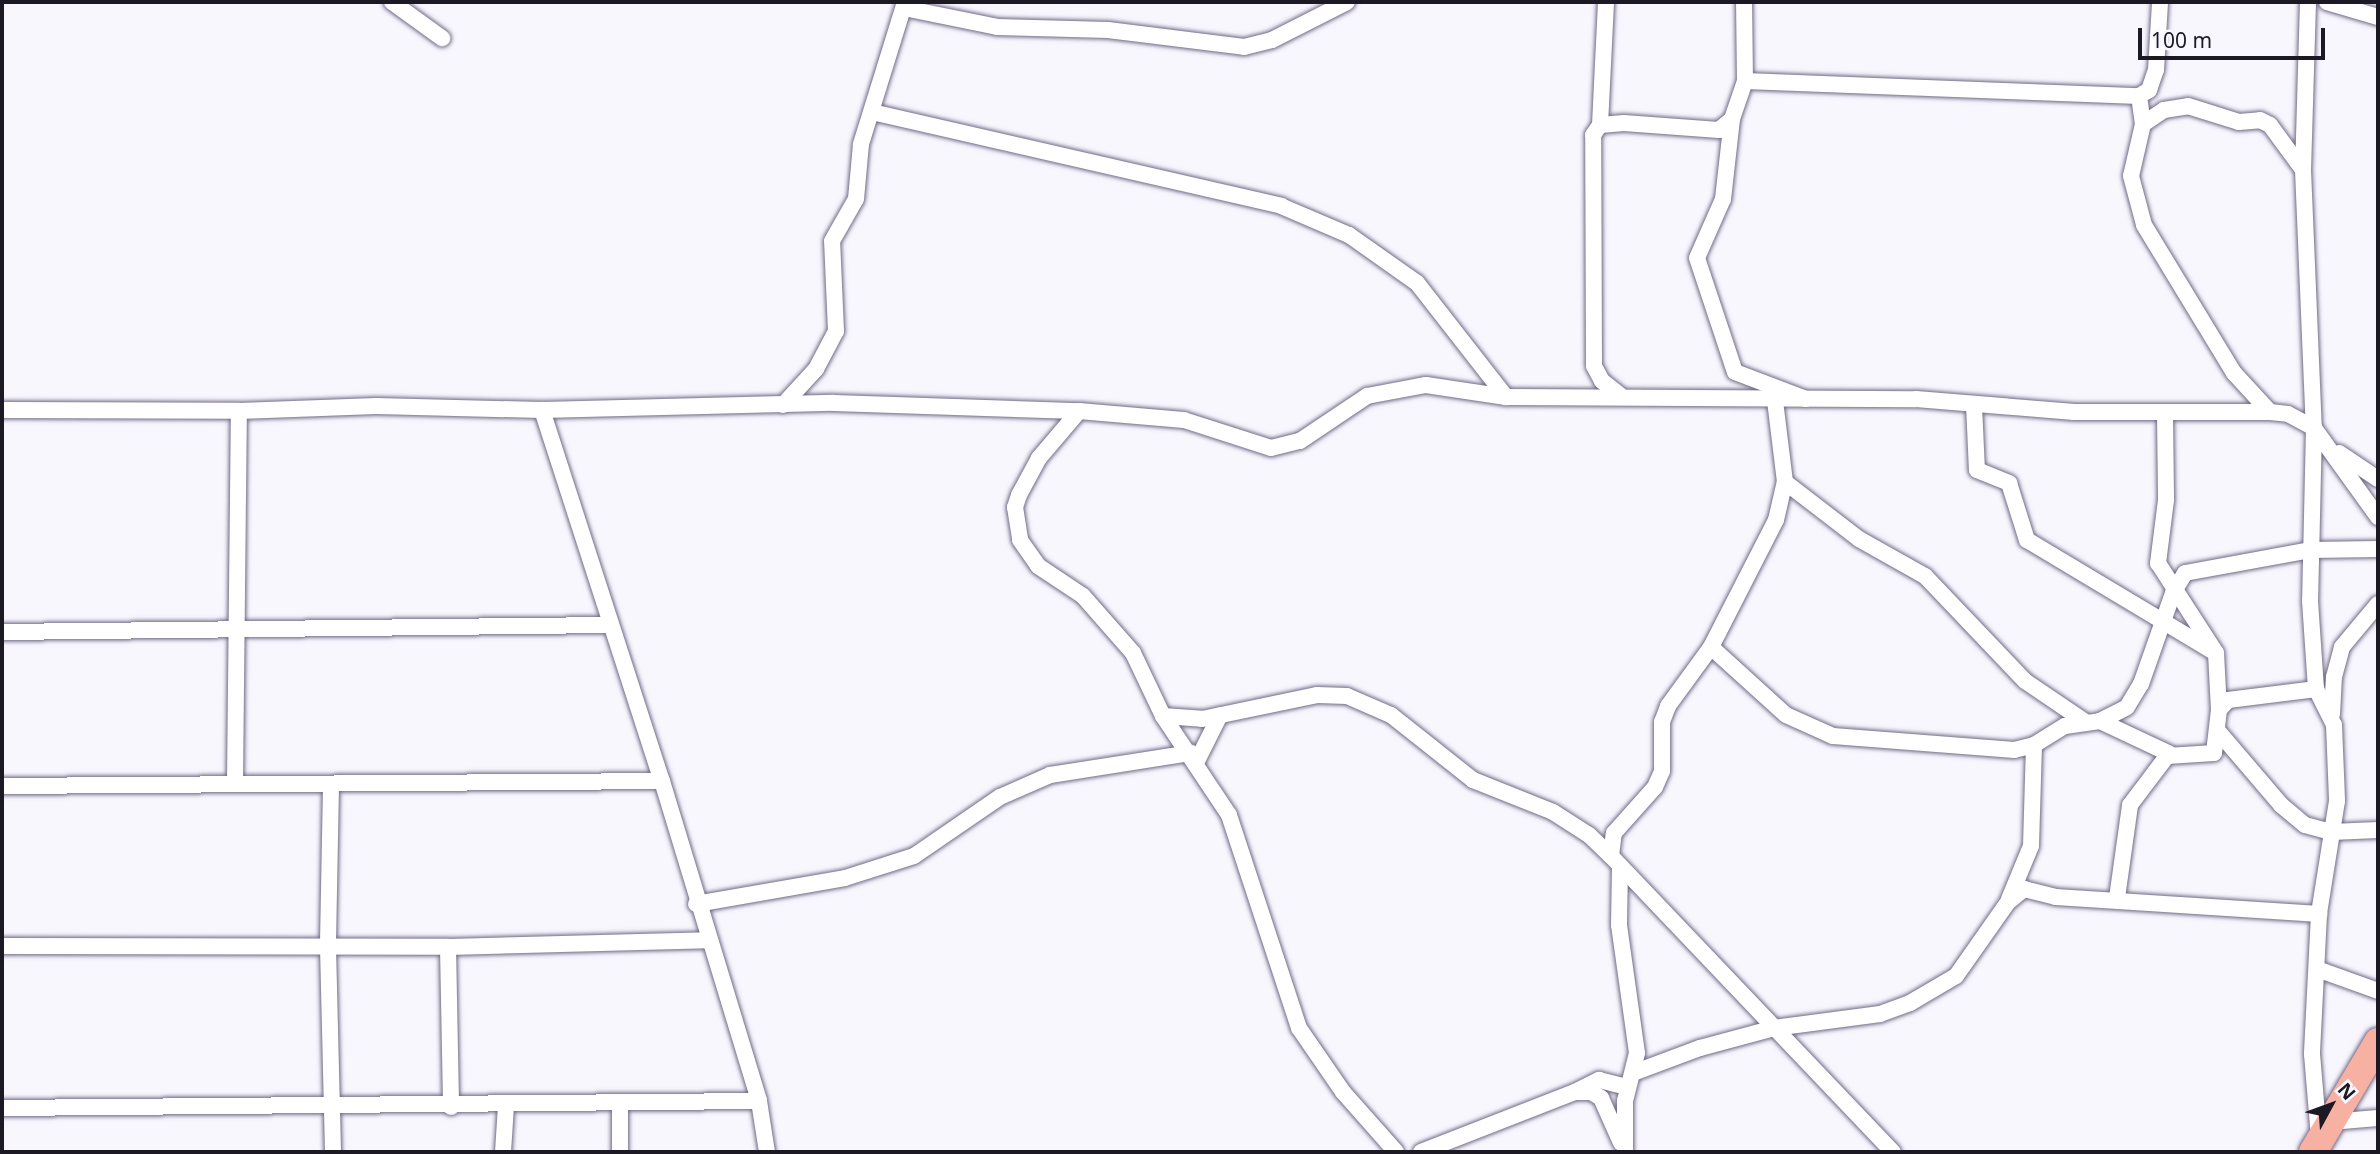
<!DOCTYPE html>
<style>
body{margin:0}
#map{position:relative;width:2380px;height:1154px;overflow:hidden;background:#f8f7fe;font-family:"Noto Sans",sans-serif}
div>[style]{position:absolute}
.roads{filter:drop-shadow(0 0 2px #716987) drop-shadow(0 0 2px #716987)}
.street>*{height:16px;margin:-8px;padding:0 8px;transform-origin:8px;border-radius:8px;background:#fff}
.highway>*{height:28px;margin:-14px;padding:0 14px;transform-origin:14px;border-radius:14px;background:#f7b1a3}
span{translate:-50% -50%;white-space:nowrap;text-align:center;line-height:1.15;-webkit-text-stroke:5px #f8f7fe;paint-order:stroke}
.frame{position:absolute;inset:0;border:4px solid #1c1925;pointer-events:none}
.north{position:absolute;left:2296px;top:1070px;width:70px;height:70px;-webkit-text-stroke:5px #f8f7fe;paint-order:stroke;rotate:49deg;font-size:19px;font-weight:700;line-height:28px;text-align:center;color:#1c1925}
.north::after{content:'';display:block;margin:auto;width:24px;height:32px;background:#1c1925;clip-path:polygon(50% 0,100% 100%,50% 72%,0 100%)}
.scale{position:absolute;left:2138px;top:28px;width:187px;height:32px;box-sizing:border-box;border:4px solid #1c1925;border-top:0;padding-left:9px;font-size:21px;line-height:24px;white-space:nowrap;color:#1c1925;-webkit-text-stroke:5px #f8f7fe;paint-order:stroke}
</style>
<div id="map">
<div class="roads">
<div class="street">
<div style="left:392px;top:2px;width:62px;rotate:35.8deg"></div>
<div style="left:2308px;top:2px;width:168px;rotate:91.7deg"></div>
<div style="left:2303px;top:170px;width:258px;rotate:87.6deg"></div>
<div style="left:2314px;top:428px;width:173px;rotate:91.3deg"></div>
<div style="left:2310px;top:601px;width:88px;rotate:86.1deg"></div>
<div style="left:2316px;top:689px;width:40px;rotate:63.4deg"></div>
<div style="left:2334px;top:725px;width:76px;rotate:87.7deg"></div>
<div style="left:2337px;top:801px;width:114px;rotate:99.1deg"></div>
<div style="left:2319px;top:914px;width:140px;rotate:92.9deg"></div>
<div style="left:2312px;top:1054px;width:83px;rotate:85.2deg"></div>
<div style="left:2327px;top:2px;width:53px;rotate:16.4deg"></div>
<div style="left:904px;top:8px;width:95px;rotate:11.5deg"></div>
<div style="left:997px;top:27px;width:111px;rotate:1.5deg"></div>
<div style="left:1108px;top:30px;width:137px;rotate:7.1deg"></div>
<div style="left:1244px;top:47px;width:29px;rotate:-14deg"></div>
<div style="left:1272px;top:40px;width:84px;rotate:-26.9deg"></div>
<div style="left:1745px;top:81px;width:394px;rotate:2.2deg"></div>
<div style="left:2139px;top:96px;width:12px;rotate:-31deg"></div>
<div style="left:2149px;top:90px;width:21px;rotate:-71deg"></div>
<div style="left:2156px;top:70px;width:68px;rotate:-86.6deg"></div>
<div style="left:2139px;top:96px;width:28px;rotate:82deg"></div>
<div style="left:2143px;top:124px;width:53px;rotate:103deg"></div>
<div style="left:2131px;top:176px;width:51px;rotate:75.1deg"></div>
<div style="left:2144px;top:225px;width:173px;rotate:58.7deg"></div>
<div style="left:2234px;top:373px;width:53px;rotate:47.3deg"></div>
<div style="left:872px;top:112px;width:420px;rotate:12.9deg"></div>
<div style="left:1281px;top:206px;width:74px;rotate:23.1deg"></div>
<div style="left:1349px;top:235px;width:83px;rotate:35.2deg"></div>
<div style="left:1417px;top:283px;width:145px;rotate:52deg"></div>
<div style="left:1732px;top:119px;width:81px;rotate:96.4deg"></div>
<div style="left:1723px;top:199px;width:64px;rotate:113.8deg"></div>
<div style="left:1697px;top:258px;width:120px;rotate:71.6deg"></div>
<div style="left:1735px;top:372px;width:76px;rotate:20.8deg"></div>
<div style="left:2143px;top:124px;width:25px;rotate:-34deg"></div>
<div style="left:2164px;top:110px;width:24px;rotate:-9deg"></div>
<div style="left:2188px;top:106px;width:53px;rotate:17.4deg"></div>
<div style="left:2239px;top:122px;width:21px;rotate:-5deg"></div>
<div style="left:2260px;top:120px;width:11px;rotate:27deg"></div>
<div style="left:2270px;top:125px;width:56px;rotate:53.7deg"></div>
<div style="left:1600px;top:125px;width:123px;rotate:-87.2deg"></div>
<div style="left:1620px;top:395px;width:23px;rotate:-142deg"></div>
<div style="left:1602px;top:381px;width:17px;rotate:-118deg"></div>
<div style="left:1594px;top:366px;width:231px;rotate:-90.2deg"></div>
<div style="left:1593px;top:135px;width:12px;rotate:-55deg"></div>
<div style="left:1600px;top:125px;width:24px;rotate:-5deg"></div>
<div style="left:1624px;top:123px;width:95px;rotate:4.2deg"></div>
<div style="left:1719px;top:130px;width:17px;rotate:-40deg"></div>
<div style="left:1732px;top:119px;width:40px;rotate:-71.1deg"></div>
<div style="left:1745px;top:81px;width:79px;rotate:-90.7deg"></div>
<div style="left:783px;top:405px;width:49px;rotate:-47.5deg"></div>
<div style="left:816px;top:369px;width:43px;rotate:-62.2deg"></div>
<div style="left:836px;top:331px;width:90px;rotate:-92.5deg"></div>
<div style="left:832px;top:241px;width:48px;rotate:-60.3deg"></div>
<div style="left:856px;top:199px;width:55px;rotate:-84.8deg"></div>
<div style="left:861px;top:144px;width:149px;rotate:-72.8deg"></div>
<div style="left:1974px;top:405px;width:65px;rotate:87.4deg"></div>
<div style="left:1977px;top:470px;width:35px;rotate:22deg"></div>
<div style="left:2009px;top:483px;width:60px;rotate:72.5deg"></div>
<div style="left:2027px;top:540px;width:220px;rotate:30.9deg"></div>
<div style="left:2px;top:410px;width:237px;rotate:0.2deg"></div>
<div style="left:239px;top:411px;width:137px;rotate:-2.1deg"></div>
<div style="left:376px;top:406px;width:166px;rotate:1.4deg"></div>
<div style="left:542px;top:410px;width:292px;rotate:-1.4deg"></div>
<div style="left:834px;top:403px;width:245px;rotate:1.9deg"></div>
<div style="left:1079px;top:411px;width:105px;rotate:4.9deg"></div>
<div style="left:1184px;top:420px;width:91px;rotate:17.8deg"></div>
<div style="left:1271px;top:448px;width:30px;rotate:-14deg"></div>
<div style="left:1300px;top:441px;width:81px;rotate:-33.9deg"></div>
<div style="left:1367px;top:396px;width:60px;rotate:-10.6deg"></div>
<div style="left:1426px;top:385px;width:81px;rotate:8.5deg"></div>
<div style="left:1506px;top:397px;width:410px;rotate:0.3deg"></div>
<div style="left:1916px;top:399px;width:159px;rotate:4.7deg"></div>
<div style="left:2074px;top:412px;width:196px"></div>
<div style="left:2270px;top:412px;width:18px;rotate:6deg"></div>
<div style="left:2288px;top:414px;width:30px;rotate:28deg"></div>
<div style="left:2314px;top:428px;width:110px;rotate:54.3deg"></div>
<div style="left:542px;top:410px;width:390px;rotate:72.1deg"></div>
<div style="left:662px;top:781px;width:334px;rotate:73.1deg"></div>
<div style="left:759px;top:1101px;width:52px;rotate:81.1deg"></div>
<div style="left:1079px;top:411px;width:62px;rotate:130.4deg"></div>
<div style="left:1039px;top:458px;width:42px;rotate:118.4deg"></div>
<div style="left:1019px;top:495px;width:13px;rotate:108deg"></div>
<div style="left:1015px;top:507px;width:33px;rotate:81deg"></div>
<div style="left:1020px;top:540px;width:32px;rotate:55deg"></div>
<div style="left:1038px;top:566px;width:54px;rotate:33.7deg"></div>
<div style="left:1083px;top:596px;width:76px;rotate:48.7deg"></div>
<div style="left:1133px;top:653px;width:70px;rotate:64.5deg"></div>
<div style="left:1163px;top:716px;width:119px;rotate:56.3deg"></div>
<div style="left:1229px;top:815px;width:224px;rotate:71.8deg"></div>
<div style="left:1299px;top:1028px;width:78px;rotate:55.5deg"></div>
<div style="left:1343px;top:1092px;width:80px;rotate:48.5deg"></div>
<div style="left:2165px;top:414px;width:86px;rotate:89.3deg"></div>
<div style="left:2166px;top:500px;width:64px;rotate:97.2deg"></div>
<div style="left:2158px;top:563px;width:107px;rotate:57.2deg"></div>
<div style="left:2216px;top:653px;width:57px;rotate:87deg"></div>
<div style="left:2339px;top:453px;width:47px;rotate:33.7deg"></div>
<div style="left:1785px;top:482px;width:93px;rotate:37.6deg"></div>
<div style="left:1859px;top:539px;width:76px;rotate:29.3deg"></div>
<div style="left:1925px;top:576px;width:145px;rotate:46.4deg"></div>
<div style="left:2025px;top:681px;width:71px;rotate:34.1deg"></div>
<div style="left:2px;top:632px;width:609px;rotate:-0.66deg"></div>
<div style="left:1711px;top:647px;width:101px;rotate:42.2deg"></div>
<div style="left:1786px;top:715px;width:51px;rotate:24.1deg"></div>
<div style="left:1833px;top:736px;width:182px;rotate:4.4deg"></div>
<div style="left:2014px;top:750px;width:21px;rotate:-14deg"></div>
<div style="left:2034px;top:745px;width:36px;rotate:-32deg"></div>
<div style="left:2065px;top:726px;width:35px;rotate:-8deg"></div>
<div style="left:2100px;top:721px;width:30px;rotate:-27deg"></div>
<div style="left:2127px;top:707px;width:27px;rotate:-59deg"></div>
<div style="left:2141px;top:684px;width:96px;rotate:-70.6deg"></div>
<div style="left:2173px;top:593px;width:23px;rotate:-59deg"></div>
<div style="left:2185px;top:573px;width:127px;rotate:-10.4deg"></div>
<div style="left:2310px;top:550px;width:68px;rotate:-0.8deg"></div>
<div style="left:2332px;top:714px;width:37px;rotate:-87deg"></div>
<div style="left:2334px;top:677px;width:31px;rotate:-75deg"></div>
<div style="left:2342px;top:647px;width:56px;rotate:-50.1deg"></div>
<div style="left:1163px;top:716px;width:39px;rotate:4deg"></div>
<div style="left:1202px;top:719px;width:117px;rotate:-11.8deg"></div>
<div style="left:1317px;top:695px;width:30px;rotate:2deg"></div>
<div style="left:1347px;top:696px;width:48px;rotate:23.4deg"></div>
<div style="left:1391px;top:715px;width:105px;rotate:38.4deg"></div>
<div style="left:1473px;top:780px;width:86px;rotate:21.8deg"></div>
<div style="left:1553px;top:812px;width:43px;rotate:32.6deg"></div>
<div style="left:1589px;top:835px;width:30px;rotate:44deg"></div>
<div style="left:1611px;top:856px;width:409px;rotate:46.4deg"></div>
<div style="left:2100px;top:721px;width:77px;rotate:25.2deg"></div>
<div style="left:2217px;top:730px;width:99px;rotate:49.5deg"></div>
<div style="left:2281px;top:805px;width:31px;rotate:40deg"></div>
<div style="left:2305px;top:825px;width:27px;rotate:15deg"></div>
<div style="left:2331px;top:832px;width:47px;rotate:-2.4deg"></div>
<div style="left:1197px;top:761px;width:51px;rotate:-63.4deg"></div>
<div style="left:235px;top:782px;width:371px;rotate:-89.4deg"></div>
<div style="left:2px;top:786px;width:660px;rotate:-0.43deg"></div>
<div style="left:331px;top:786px;width:161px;rotate:91.1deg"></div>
<div style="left:328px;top:947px;width:205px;rotate:88.6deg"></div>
<div style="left:1611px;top:856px;width:23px;rotate:-83deg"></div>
<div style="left:1614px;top:833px;width:62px;rotate:-48.3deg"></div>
<div style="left:1655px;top:787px;width:17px;rotate:-66deg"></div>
<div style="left:1662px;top:771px;width:49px;rotate:-90deg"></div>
<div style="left:1662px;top:722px;width:17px;rotate:-69deg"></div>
<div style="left:1668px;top:706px;width:73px;rotate:-53.9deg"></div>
<div style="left:1711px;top:647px;width:143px;rotate:-62.9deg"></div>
<div style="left:1776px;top:520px;width:39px;rotate:-77deg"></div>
<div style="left:1785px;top:482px;width:83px;rotate:-97deg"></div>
<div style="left:1620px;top:867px;width:58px;rotate:91deg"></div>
<div style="left:1619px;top:925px;width:129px;rotate:82deg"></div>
<div style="left:1637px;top:1053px;width:49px;rotate:104deg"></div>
<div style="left:1625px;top:1101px;width:51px;rotate:90deg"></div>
<div style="left:2117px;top:898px;width:94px;rotate:-82deg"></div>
<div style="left:2130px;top:805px;width:61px;rotate:-52.9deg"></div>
<div style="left:2167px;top:756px;width:47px;rotate:-3.7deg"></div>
<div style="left:2214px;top:753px;width:43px;rotate:-83.4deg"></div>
<div style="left:2219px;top:710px;width:13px;rotate:-48deg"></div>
<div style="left:2228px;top:700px;width:89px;rotate:-7.1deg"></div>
<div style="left:2009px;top:899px;width:57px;rotate:-67.5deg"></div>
<div style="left:2031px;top:846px;width:101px;rotate:-88.3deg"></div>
<div style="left:696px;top:904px;width:151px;rotate:-9.9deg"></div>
<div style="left:845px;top:878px;width:72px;rotate:-17.7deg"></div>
<div style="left:914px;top:856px;width:104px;rotate:-34.5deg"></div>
<div style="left:1000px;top:797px;width:55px;rotate:-23.7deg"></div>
<div style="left:1050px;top:775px;width:143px;rotate:-8.9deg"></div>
<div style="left:2px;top:946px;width:446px;rotate:0.1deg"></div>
<div style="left:448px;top:947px;width:260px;rotate:-1.5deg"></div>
<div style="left:448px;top:947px;width:160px;rotate:88.9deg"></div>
<div style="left:2317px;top:969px;width:65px;rotate:19.8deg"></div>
<div style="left:1633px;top:1073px;width:72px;rotate:-20.5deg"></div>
<div style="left:1700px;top:1048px;width:77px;rotate:-15.1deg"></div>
<div style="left:1774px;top:1028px;width:107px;rotate:-7.5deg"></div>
<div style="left:1880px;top:1014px;width:32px;rotate:-20deg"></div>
<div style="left:1910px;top:1003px;width:53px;rotate:-30.4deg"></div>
<div style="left:1956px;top:976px;width:90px;rotate:-54.9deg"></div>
<div style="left:2008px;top:902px;width:21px;rotate:-39deg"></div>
<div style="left:2024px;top:889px;width:33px;rotate:14deg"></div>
<div style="left:2056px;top:897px;width:264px;rotate:3.7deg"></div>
<div style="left:1577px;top:1091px;width:25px;rotate:-27deg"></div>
<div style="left:1599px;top:1080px;width:30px;rotate:14deg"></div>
<div style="left:2px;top:1108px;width:757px;rotate:-0.53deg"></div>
<div style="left:2330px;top:1122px;width:48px;rotate:-4.8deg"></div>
<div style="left:503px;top:1152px;width:47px;rotate:-86.3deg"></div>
<div style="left:620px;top:1152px;width:49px;rotate:-90deg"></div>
<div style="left:1421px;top:1152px;width:165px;rotate:-21.3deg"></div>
<div style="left:1575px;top:1092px;width:16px"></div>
<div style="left:1591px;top:1092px;width:12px;rotate:31deg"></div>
<div style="left:1601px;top:1098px;width:49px;rotate:66deg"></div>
</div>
<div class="highway">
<div style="left:2313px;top:1152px;width:128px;rotate:-59.4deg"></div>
</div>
</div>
<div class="frame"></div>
<div class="north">N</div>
<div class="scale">100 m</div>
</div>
